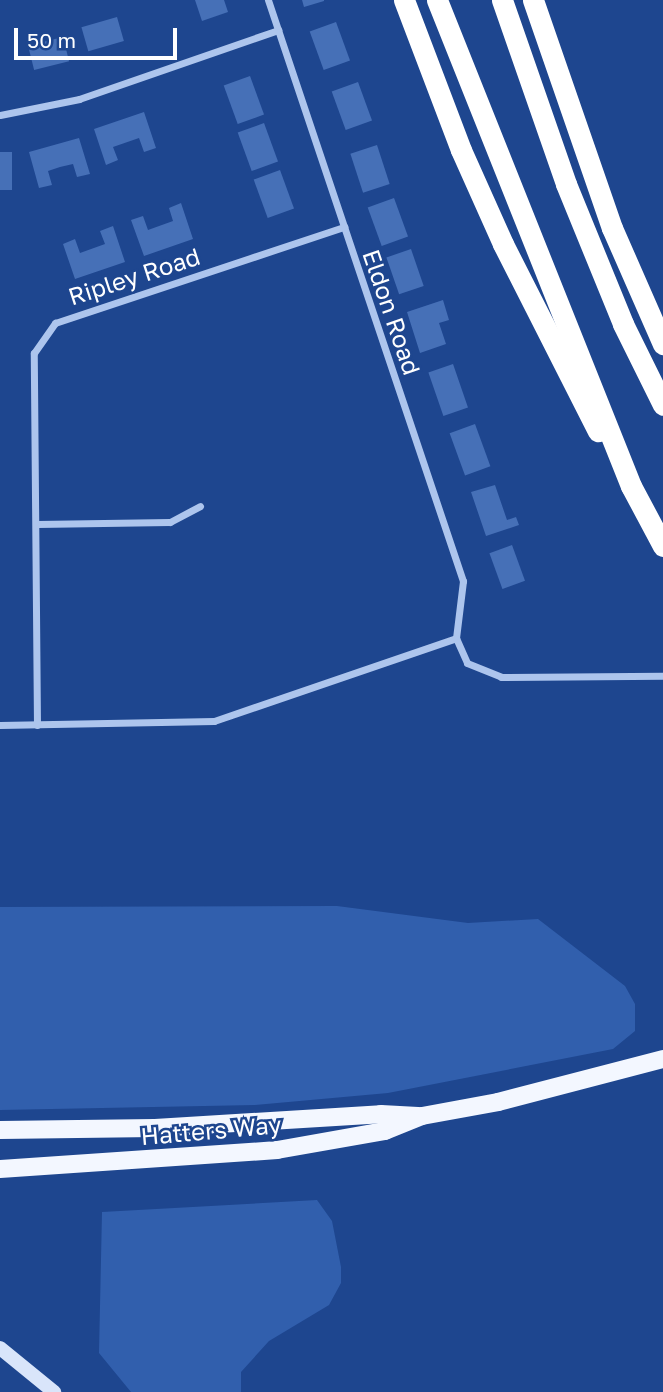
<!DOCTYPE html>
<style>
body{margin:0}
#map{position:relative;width:663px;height:1392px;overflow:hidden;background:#1e468f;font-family:"Golos Text",sans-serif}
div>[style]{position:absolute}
.green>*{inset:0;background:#315fad}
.building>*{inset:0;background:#4670b7;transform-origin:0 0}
.street>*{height:7px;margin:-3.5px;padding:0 3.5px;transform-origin:3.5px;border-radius:3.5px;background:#adc5ed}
.secondary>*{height:14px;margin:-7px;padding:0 7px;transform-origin:7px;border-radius:7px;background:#d9e5fa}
.primary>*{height:18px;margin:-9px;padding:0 9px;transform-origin:9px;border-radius:9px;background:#f3f7ff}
.highway>*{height:21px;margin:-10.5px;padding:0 10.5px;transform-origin:10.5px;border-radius:10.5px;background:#fff}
span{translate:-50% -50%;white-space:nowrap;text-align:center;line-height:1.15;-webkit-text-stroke:5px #1e468f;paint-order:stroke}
.street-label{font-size:24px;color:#fff}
.scale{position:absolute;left:14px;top:28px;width:163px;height:32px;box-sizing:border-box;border:4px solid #fff;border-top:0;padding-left:9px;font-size:21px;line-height:24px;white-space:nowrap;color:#fff;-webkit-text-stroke:5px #1e468f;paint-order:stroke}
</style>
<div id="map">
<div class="green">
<div style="clip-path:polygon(337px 906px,468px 923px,538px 919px,625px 986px,635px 1004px,635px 1031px,613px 1049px,388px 1093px,255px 1105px,0 1110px,0 907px)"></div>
<div style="clip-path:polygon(317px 1200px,332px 1221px,341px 1267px,341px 1283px,329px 1305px,269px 1341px,241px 1372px,241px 1392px,131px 1392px,99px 1353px,102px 1212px)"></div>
</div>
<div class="building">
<div style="clip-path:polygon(195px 0,224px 0,228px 12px,202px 21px)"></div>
<div style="clip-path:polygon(302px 0,324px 0,324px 1px,304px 7px)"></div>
<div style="left:117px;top:17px;width:25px;height:37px;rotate:74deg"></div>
<div style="left:336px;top:22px;width:41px;height:28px;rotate:70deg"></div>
<div style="left:63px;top:37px;width:25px;height:36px;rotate:76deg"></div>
<div style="left:250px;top:76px;width:41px;height:28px;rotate:70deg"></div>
<div style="left:358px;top:82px;width:41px;height:28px;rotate:70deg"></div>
<div style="clip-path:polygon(144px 112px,156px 148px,144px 152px,139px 138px,113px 147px,118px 160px,106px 165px,94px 129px)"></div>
<div style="left:264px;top:123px;width:41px;height:28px;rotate:70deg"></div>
<div style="clip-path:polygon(79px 138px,90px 174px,77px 177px,73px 164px,60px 167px,48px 171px,52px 185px,39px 188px,29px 152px)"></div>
<div style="left:377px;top:145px;width:41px;height:28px;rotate:72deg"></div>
<div style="left:0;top:152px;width:12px;height:38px"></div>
<div style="left:280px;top:170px;width:41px;height:28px;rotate:70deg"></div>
<div style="left:394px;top:198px;width:41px;height:28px;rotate:70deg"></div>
<div style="clip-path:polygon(181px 203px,193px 239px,144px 256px,131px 220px,143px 216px,148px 230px,173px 221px,169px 208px)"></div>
<div style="clip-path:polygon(113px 226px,125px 262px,75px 279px,63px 244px,75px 239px,80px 253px,105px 244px,100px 231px)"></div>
<div style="left:411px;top:249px;width:39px;height:26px;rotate:71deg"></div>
<div style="clip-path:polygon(443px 300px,449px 320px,439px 323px,446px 344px,420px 353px,407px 312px)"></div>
<div style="left:453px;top:364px;width:46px;height:26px;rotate:71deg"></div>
<div style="left:475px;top:424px;width:45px;height:27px;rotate:70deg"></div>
<div style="clip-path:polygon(495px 485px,507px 520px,516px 517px,519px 525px,486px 536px,471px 492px)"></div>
<div style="left:512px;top:545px;width:38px;height:24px;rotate:70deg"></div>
</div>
<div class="street">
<div style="left:268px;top:0;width:613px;rotate:71.45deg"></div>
<div style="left:463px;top:581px;width:57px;rotate:97deg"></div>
<div style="left:0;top:115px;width:81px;rotate:-11.4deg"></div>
<div style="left:79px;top:99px;width:211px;rotate:-19.1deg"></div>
<div style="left:37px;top:524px;width:133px;rotate:-0.9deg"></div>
<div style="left:170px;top:522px;width:34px;rotate:-28deg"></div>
<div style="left:0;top:725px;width:214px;rotate:-1.1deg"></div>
<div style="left:214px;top:721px;width:256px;rotate:-18.9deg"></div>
<div style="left:456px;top:638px;width:27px;rotate:66deg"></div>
<div style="left:467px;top:663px;width:37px;rotate:22deg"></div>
<div style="left:501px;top:677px;width:162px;rotate:-0.4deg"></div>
<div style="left:37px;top:725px;width:372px;rotate:-90.5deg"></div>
<div style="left:34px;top:353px;width:37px;rotate:-55deg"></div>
<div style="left:55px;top:323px;width:305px;rotate:-18.4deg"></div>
</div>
<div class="secondary">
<div style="left:0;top:1348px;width:70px;rotate:39.2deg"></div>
</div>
<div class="primary">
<div style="left:0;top:1130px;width:155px;rotate:-0.7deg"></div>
<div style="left:155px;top:1128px;width:226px;rotate:-3.5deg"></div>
<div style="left:381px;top:1114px;width:37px;rotate:3deg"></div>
<div style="left:0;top:1169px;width:278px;rotate:-3.9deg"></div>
<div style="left:277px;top:1150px;width:110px;rotate:-10deg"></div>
<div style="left:385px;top:1131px;width:40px;rotate:-22deg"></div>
<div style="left:422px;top:1116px;width:77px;rotate:-10.4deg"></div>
<div style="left:498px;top:1102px;width:171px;rotate:-14.6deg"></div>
</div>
<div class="highway">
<div style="left:404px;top:0;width:160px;rotate:69.2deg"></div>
<div style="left:461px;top:150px;width:103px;rotate:65.9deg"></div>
<div style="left:503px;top:244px;width:210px;rotate:63.1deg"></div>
<div style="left:437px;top:0;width:523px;rotate:68.24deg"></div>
<div style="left:631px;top:486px;width:68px;rotate:61.9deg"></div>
<div style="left:502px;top:0;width:195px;rotate:70.8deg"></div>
<div style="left:566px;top:184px;width:151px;rotate:67.8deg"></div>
<div style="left:623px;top:324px;width:90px;rotate:63.7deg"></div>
<div style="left:533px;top:0;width:241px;rotate:70.9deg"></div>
<div style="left:612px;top:228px;width:127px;rotate:66.3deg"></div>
</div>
<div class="street-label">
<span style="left:134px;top:276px;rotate:-18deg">Ripley Road</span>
<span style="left:392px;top:312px;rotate:71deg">Eldon Road</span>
<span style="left:211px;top:1130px;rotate:-5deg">Hatters Way</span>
</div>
<div class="scale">50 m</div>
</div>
